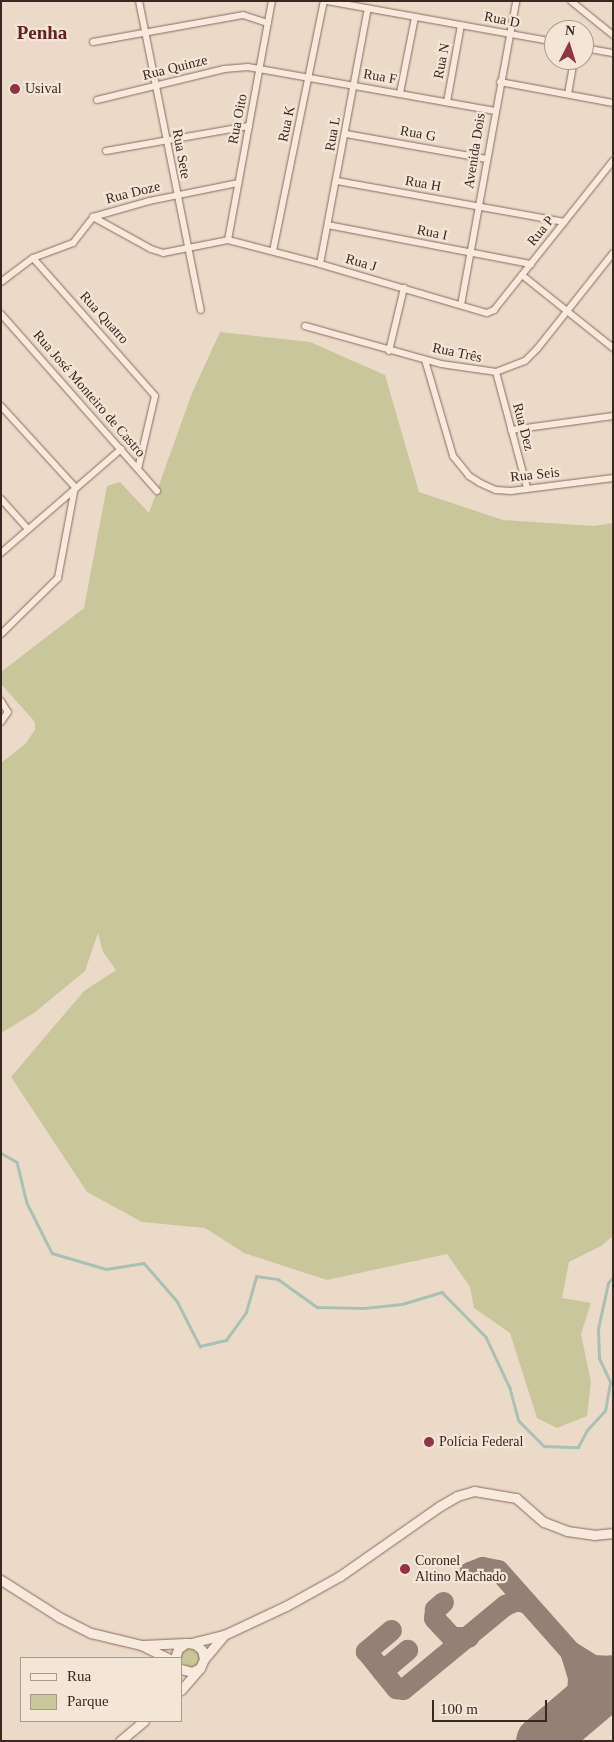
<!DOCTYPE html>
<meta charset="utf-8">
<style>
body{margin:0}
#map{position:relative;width:614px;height:1742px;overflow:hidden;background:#ecdac8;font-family:Georgia,serif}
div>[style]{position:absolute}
.green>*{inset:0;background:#cac69c}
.round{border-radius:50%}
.stream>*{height:2.5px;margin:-1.25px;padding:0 1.25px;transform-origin:1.25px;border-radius:1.25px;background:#a9c0b5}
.taxiway>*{height:21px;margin:-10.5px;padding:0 10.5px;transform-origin:10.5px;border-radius:10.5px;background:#928174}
.runway>*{height:51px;margin:-25.5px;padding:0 25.5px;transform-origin:25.5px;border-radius:25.5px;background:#928174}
.roads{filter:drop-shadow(0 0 1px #876c5e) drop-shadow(0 0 1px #876c5e)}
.street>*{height:6px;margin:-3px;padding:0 3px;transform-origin:3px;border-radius:3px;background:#f7e9db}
.secondary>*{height:9px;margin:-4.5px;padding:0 4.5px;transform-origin:4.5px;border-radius:4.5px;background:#f7e9db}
.dots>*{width:14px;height:14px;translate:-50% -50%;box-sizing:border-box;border:2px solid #f4e6d7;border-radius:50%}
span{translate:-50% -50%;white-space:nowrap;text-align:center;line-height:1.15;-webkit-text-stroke:4.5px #f4e6d7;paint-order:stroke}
.street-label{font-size:14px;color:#382821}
.poi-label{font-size:14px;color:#382821}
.left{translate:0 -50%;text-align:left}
.district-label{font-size:19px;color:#622423;font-weight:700}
.frame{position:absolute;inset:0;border:2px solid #382821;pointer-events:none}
.legend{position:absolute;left:20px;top:1657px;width:162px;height:65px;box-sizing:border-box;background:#f4e6d7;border:1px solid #a99a8e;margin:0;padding:6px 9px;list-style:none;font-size:15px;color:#382821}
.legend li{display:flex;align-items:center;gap:10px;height:25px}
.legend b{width:25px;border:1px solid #a99a8e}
.north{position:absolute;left:544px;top:20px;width:50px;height:50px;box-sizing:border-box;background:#f4e6d7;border:1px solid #a99a8e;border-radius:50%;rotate:5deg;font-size:14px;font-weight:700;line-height:20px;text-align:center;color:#382821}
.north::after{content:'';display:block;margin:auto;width:18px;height:22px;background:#923245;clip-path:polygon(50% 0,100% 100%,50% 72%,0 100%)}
.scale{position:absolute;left:432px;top:1700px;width:115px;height:22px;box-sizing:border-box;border:2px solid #382821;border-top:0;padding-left:6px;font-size:15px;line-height:18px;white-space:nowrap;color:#382821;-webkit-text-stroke:4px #f4e6d7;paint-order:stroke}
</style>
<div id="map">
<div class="green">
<div style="clip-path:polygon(220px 332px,310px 342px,385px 375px,419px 492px,503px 520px,594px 526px,613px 523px,613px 1236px,601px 1246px,569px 1262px,562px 1298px,591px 1303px,581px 1334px,591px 1382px,587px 1416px,557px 1428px,537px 1418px,510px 1333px,474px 1308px,470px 1287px,447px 1254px,327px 1280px,244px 1253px,205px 1228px,142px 1222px,87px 1192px,11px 1077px,84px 991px,116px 970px,103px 952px,98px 933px,85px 971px,34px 1013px,1px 1033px,1px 763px,25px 744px,35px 730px,35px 722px,1px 684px,1px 672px,84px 608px,107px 486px,120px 482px,149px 513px,192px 393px)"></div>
<div class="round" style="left:180px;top:1647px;width:20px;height:20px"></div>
</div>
<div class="stream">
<div style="left:1px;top:1153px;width:18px;rotate:29deg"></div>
<div style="left:17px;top:1162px;width:42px;rotate:76.3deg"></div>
<div style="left:27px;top:1203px;width:56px;rotate:63.4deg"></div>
<div style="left:52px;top:1253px;width:56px;rotate:16.5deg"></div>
<div style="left:106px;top:1269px;width:38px;rotate:-9deg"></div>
<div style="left:144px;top:1263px;width:50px;rotate:49deg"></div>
<div style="left:177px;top:1301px;width:51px;rotate:62.9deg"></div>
<div style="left:200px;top:1346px;width:27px;rotate:-13deg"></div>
<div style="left:226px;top:1340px;width:34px;rotate:-54deg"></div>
<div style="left:246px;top:1312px;width:37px;rotate:-74deg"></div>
<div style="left:256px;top:1276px;width:22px;rotate:8deg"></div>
<div style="left:278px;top:1279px;width:48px;rotate:35.7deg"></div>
<div style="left:317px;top:1307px;width:47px;rotate:1.2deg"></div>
<div style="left:364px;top:1308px;width:38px;rotate:-6deg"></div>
<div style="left:402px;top:1304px;width:42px;rotate:-16.7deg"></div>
<div style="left:442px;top:1292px;width:63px;rotate:45.6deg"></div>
<div style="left:486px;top:1337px;width:56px;rotate:64.8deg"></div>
<div style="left:510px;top:1388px;width:34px;rotate:75deg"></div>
<div style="left:519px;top:1421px;width:35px;rotate:45deg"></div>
<div style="left:544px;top:1446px;width:34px;rotate:2deg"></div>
<div style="left:578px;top:1447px;width:19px;rotate:-62deg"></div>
<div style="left:587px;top:1430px;width:26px;rotate:-47deg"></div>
<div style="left:605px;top:1411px;width:29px;rotate:-80deg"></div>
<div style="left:610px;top:1382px;width:26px;rotate:-115deg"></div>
<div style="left:599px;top:1358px;width:29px;rotate:-92deg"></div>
<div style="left:598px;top:1329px;width:47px;rotate:-77.7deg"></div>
<div style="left:608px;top:1283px;width:8px;rotate:-50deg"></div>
</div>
<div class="taxiway">
<div style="left:469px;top:1572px;width:14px;rotate:-21deg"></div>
<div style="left:482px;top:1567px;width:16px;rotate:11deg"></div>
<div style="left:498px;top:1570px;width:108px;rotate:48.4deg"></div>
<div style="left:570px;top:1651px;width:27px;rotate:73deg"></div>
<div style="left:578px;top:1677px;width:17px;rotate:93deg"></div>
<div style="left:577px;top:1694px;width:16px;rotate:108deg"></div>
<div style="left:572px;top:1709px;width:28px;rotate:131deg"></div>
<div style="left:443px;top:1602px;width:11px;rotate:139deg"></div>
<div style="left:435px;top:1609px;width:9px;rotate:96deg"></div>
<div style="left:434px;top:1618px;width:26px;rotate:47deg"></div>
<div style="left:452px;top:1637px;width:16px"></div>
<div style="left:391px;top:1630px;width:33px;rotate:140deg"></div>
<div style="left:366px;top:1651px;width:48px;rotate:51deg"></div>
<div style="left:396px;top:1688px;width:7px;rotate:8deg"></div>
<div style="left:403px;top:1689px;width:132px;rotate:-39.5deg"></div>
<div style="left:505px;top:1605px;width:13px;rotate:-23deg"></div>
<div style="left:517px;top:1600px;width:10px;rotate:17deg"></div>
<div style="left:570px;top:1651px;width:26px;rotate:32deg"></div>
<div style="left:592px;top:1665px;width:21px;rotate:3deg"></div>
<div style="left:382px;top:1671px;width:33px;rotate:-40deg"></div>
</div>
<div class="runway">
<div style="left:541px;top:1741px;width:94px;rotate:-40.3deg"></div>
</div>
<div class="roads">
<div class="street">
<div style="left:139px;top:1px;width:315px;rotate:78.7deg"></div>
<div style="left:327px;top:1px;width:231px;rotate:10.2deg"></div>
<div style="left:571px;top:1px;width:54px;rotate:39deg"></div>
<div style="left:93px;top:42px;width:152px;rotate:-10.2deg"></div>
<div style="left:243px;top:15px;width:26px;rotate:18deg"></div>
<div style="left:584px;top:48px;width:29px;rotate:10deg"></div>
<div style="left:500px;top:82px;width:115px;rotate:10.5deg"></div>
<div style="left:400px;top:93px;width:77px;rotate:-78.8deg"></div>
<div style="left:568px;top:94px;width:35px;rotate:-80deg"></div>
<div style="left:97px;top:100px;width:131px;rotate:-13.7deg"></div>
<div style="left:224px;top:69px;width:24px;rotate:-5deg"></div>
<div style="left:248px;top:67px;width:251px;rotate:10.1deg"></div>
<div style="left:447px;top:102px;width:78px;rotate:-79.7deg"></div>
<div style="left:346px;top:134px;width:143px;rotate:10.1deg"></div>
<div style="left:106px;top:151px;width:145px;rotate:-9.9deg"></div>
<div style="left:337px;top:181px;width:231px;rotate:10.2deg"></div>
<div style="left:93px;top:217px;width:66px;rotate:28.9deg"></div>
<div style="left:151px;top:249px;width:13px;rotate:18deg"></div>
<div style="left:163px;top:253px;width:66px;rotate:-11.3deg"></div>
<div style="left:228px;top:240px;width:95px;rotate:14.6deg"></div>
<div style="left:320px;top:264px;width:174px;rotate:16.4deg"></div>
<div style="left:487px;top:313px;width:8px;rotate:-23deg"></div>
<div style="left:494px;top:310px;width:191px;rotate:-51.4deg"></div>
<div style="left:328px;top:225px;width:207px;rotate:10.9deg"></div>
<div style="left:228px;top:240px;width:243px;rotate:-79.6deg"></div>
<div style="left:273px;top:251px;width:255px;rotate:-78.5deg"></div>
<div style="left:33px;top:258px;width:184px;rotate:48.5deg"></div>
<div style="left:155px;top:396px;width:75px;rotate:103.1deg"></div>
<div style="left:320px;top:264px;width:260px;rotate:-79.4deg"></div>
<div style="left:522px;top:275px;width:117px;rotate:38.7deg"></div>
<div style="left:1px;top:282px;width:40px;rotate:-37deg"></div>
<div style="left:33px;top:258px;width:43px;rotate:-20.6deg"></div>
<div style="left:73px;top:243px;width:33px;rotate:-52deg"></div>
<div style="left:93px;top:217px;width:58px;rotate:-15.9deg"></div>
<div style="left:149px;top:201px;width:91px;rotate:-11.4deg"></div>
<div style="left:461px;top:305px;width:309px;rotate:-79.7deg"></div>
<div style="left:1px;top:314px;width:236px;rotate:48.6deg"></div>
<div style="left:305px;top:326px;width:141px;rotate:15.6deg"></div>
<div style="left:441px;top:364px;width:56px;rotate:8.3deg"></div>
<div style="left:496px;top:372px;width:31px;rotate:-21deg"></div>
<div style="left:525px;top:361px;width:17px;rotate:-45deg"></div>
<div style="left:537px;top:349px;width:122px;rotate:-51.6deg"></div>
<div style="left:389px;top:351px;width:65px;rotate:-76.6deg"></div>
<div style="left:425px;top:360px;width:100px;rotate:73.7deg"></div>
<div style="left:453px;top:456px;width:26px;rotate:51deg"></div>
<div style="left:469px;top:476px;width:13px;rotate:32deg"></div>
<div style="left:480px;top:483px;width:17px;rotate:24deg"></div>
<div style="left:496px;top:490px;width:15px;rotate:4deg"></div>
<div style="left:511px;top:491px;width:103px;rotate:-7.3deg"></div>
<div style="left:496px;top:372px;width:120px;rotate:75deg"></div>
<div style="left:1px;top:406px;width:110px;rotate:47.6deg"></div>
<div style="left:75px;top:487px;width:93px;rotate:100.6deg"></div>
<div style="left:58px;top:578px;width:80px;rotate:135.5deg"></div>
<div style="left:511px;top:430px;width:103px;rotate:-7.8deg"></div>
<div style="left:1px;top:499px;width:40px;rotate:48deg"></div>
<div style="left:1px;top:553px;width:159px;rotate:-40.9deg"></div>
<div style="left:1px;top:701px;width:13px;rotate:58deg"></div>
<div style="left:8px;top:712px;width:12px;rotate:125deg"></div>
</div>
<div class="secondary">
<div style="left:1px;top:1580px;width:69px;rotate:32.5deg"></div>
<div style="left:59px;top:1617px;width:36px;rotate:27deg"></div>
<div style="left:91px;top:1633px;width:51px;rotate:13.5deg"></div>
<div style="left:141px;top:1645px;width:30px;rotate:26deg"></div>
<div style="left:191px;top:1643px;width:34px;rotate:-14deg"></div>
<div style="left:224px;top:1635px;width:68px;rotate:-25.1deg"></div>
<div style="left:286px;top:1606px;width:62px;rotate:-29.1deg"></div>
<div style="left:340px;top:1576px;width:122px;rotate:-35deg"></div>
<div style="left:440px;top:1506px;width:20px;rotate:-30deg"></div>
<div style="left:457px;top:1496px;width:18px;rotate:-16deg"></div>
<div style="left:474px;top:1491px;width:43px;rotate:9.5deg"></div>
<div style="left:516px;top:1498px;width:37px;rotate:41deg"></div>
<div style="left:544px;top:1522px;width:25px;rotate:21deg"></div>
<div style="left:567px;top:1531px;width:27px;rotate:8deg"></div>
<div style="left:594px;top:1535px;width:19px;rotate:-6deg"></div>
<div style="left:143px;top:1645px;width:42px;rotate:-2.7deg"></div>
<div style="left:175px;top:1658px;width:9px;rotate:-72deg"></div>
<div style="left:178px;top:1649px;width:10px;rotate:-37deg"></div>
<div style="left:186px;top:1643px;width:9px;rotate:6deg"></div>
<div style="left:195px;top:1644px;width:9px;rotate:41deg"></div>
<div style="left:202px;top:1650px;width:9px;rotate:77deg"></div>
<div style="left:204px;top:1659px;width:10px;rotate:114deg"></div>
<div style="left:200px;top:1668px;width:9px;rotate:153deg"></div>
<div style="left:192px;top:1672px;width:11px;rotate:-165deg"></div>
<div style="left:204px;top:1659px;width:31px;rotate:-50deg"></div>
<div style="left:181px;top:1690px;width:29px;rotate:-49deg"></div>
<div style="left:120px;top:1741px;width:31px;rotate:-40deg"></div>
</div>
</div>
<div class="dots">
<div style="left:15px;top:89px;background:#923245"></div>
<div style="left:429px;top:1442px;background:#923245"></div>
<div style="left:405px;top:1569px;background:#923245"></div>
</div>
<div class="street-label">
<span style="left:502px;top:20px;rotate:11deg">Rua D</span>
<span style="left:442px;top:61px;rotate:-79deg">Rua N</span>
<span style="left:175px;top:68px;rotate:-14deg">Rua Quinze</span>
<span style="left:380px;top:77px;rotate:10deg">Rua F</span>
<span style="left:238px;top:119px;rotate:-79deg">Rua Oito</span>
<span style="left:287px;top:124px;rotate:-78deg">Rua K</span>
<span style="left:333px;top:134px;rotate:-80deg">Rua L</span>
<span style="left:418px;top:134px;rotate:10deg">Rua G</span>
<span style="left:475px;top:151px;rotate:-81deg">Avenida Dois</span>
<span style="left:181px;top:154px;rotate:80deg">Rua Sete</span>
<span style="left:423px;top:184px;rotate:10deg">Rua H</span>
<span style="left:133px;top:193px;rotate:-14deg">Rua Doze</span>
<span style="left:541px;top:231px;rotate:-51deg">Rua P</span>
<span style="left:432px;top:233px;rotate:12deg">Rua I</span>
<span style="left:361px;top:263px;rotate:16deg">Rua J</span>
<span style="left:104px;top:318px;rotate:48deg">Rua Quatro</span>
<span style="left:457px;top:353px;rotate:12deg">Rua Três</span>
<span style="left:89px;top:394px;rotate:49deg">Rua José Monteiro de Castro</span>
<span style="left:523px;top:427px;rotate:75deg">Rua Dez</span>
<span style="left:535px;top:475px;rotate:-6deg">Rua Seis</span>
</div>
<div class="poi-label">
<span class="left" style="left:25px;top:89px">Usival</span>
<span class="left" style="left:439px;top:1442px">Polícia Federal</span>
<span class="left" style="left:415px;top:1569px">Coronel<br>Altino Machado</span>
</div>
<div class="district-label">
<span style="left:42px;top:33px">Penha</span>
</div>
<div class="frame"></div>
<ul class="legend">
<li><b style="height:6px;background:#f7e9db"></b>Rua</li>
<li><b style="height:14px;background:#cac69c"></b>Parque</li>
</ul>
<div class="north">N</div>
<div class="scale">100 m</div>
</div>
